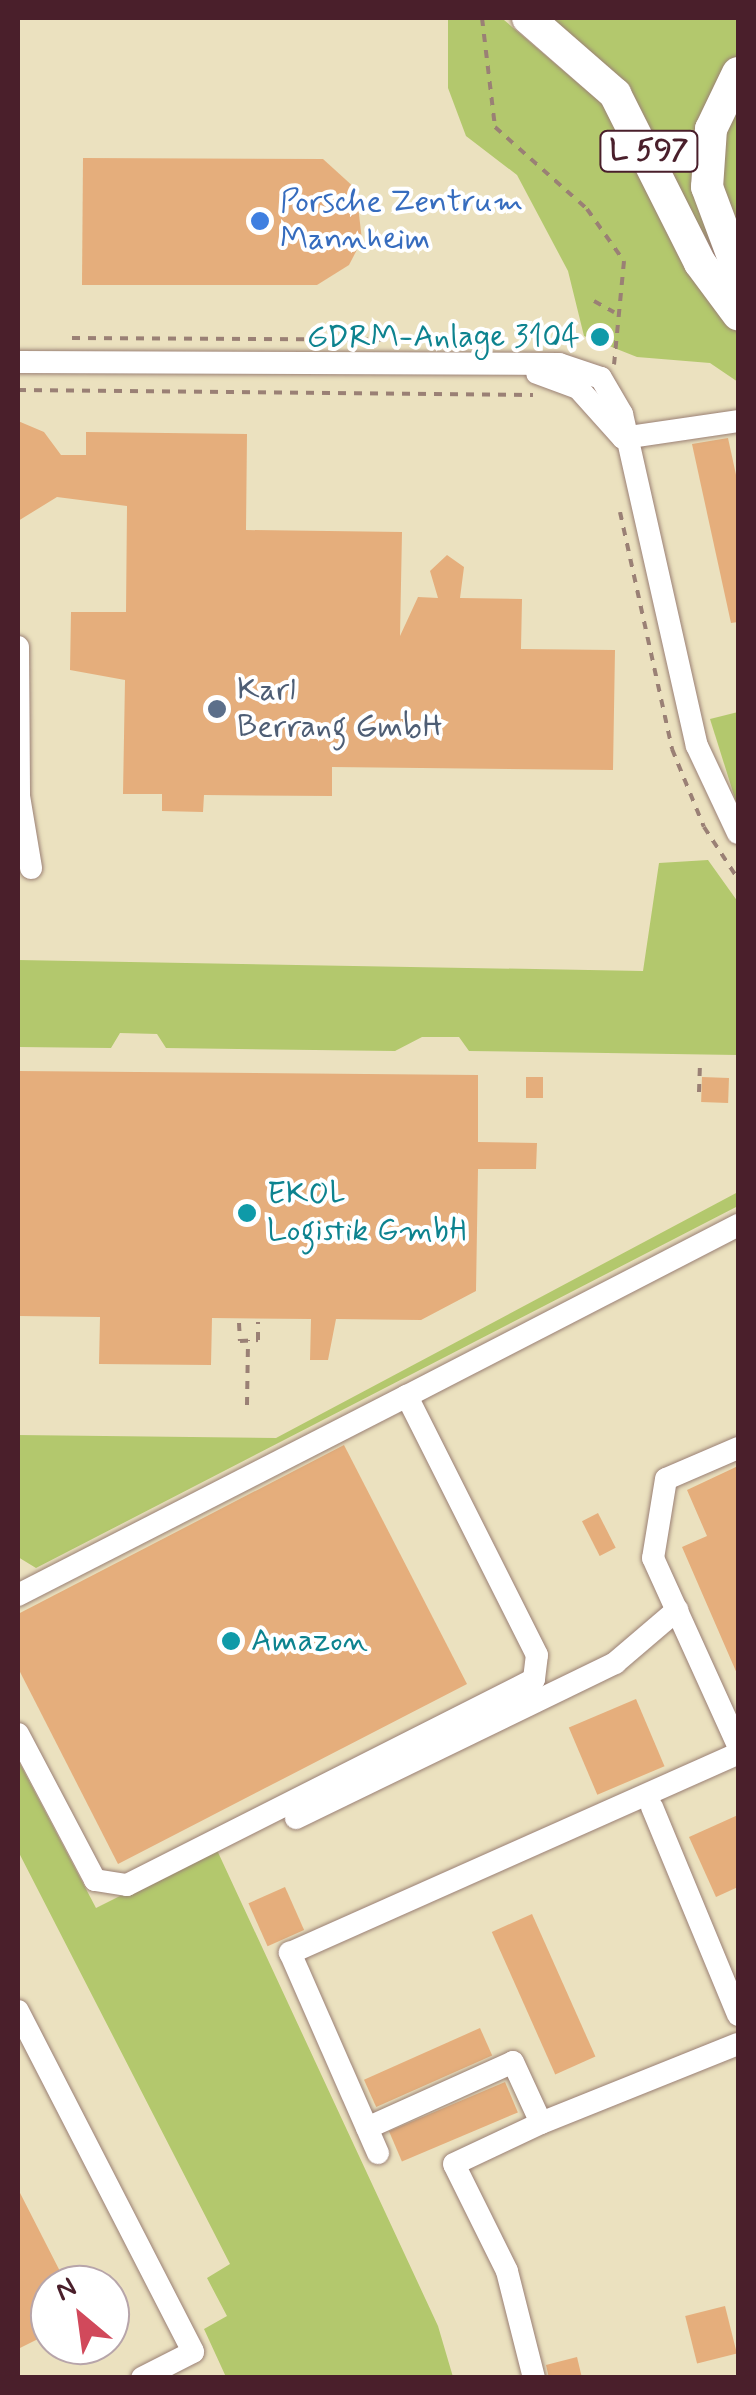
<!DOCTYPE html>
<style>
body{margin:0}
#map{position:relative;width:756px;height:2395px;overflow:hidden;background:#ebe1bf;font-family:Mynerve,sans-serif}
div>[style]{position:absolute}
.green>*{inset:0;background:#b3c86d}
.building>*{inset:0;background:#e5ae7c;transform-origin:0 0}
.path>*{height:4px;margin-top:-2px;transform-origin:0;background:repeating-linear-gradient(90deg,#9a8075 0 8px,transparent 0 16px)}
.roads{filter:drop-shadow(0 0 2px #9a8075) drop-shadow(0 0 2px #9a8075)}
.minor>*{height:22px;margin:-11px;padding:0 11px;transform-origin:11px;border-radius:11px;background:#fff}
.highway>*{height:32px;margin:-16px;padding:0 16px;transform-origin:16px;border-radius:16px;background:#fff}
.dots>*{width:28px;height:28px;translate:-50% -50%;box-sizing:border-box;border:5px solid #fff;border-radius:50%}
span{translate:-50% -50%;white-space:nowrap;text-align:center;line-height:1.15;-webkit-text-stroke:8px #fff;paint-order:stroke}
.shield-label span{padding:2px 8px;background:#fff;border:2px solid;border-radius:8px;-webkit-text-stroke-width:0}
.shield-label{font-size:30px;color:#4a1f2b;font-weight:700}
.shop-label{font-size:32px;color:#366cbe}
.left{translate:0 -50%;text-align:left}
.culture-label{font-size:32px;color:#0d838f}
.right{translate:-100% -50%;text-align:right}
.service-label{font-size:32px;color:#4e5e75}
.frame{position:absolute;inset:0;border:20px solid #4a1f2b;pointer-events:none}
.north{position:absolute;left:30px;top:2265px;width:100px;height:100px;box-sizing:border-box;background:#fff;border:2px solid #b7a5aa;border-radius:50%;rotate:331deg;font-size:28px;font-weight:700;line-height:40px;text-align:center;color:#4a1f2b}
.north::after{content:'';display:block;margin:auto;width:35px;height:45px;background:#d1495b;clip-path:polygon(50% 0,100% 100%,50% 72%,0 100%)}
</style>
<div id="map">
<div class="green">
<div style="clip-path:polygon(448px 18px,504px 20px,606px 107px,678px 255px,738px 331px,738px 382px,710px 363px,637px 357px,584px 336px,568px 271px,517px 175px,466px 136px,448px 88px)"></div>
<div style="clip-path:polygon(549px 18px,738px 18px,738px 57px,713px 97px,725px 268px,738px 297px,619px 79px)"></div>
<div style="clip-path:polygon(738px 90px,738px 252px,717px 155px)"></div>
<div style="clip-path:polygon(738px 712px,738px 808px,710px 719px)"></div>
<div style="clip-path:polygon(708px 860px,738px 902px,738px 1055px,469px 1051px,459px 1037px,422px 1037px,395px 1051px,166px 1048px,157px 1034px,120px 1033px,111px 1048px,18px 1047px,18px 960px,643px 971px,659px 863px)"></div>
<div style="clip-path:polygon(738px 1192px,738px 1206px,36px 1568px,18px 1557px,18px 1435px,276px 1438px)"></div>
<div style="clip-path:polygon(18px 1760px,96px 1908px,216px 1848px,438px 2326px,453px 2377px,226px 2377px,204px 2329px,227px 2316px,207px 2278px,230px 2264px,18px 1851px)"></div>
</div>
<div class="building">
<div style="clip-path:polygon(83px 158px,323px 159px,356px 189px,362px 240px,349px 265px,317px 285px,82px 285px)"></div>
<div style="clip-path:polygon(18px 421px,44px 432px,61px 455px,86px 455px,86px 432px,247px 434px,246px 530px,402px 532px,400px 636px,418px 597px,438px 598px,430px 571px,447px 555px,464px 567px,460px 598px,522px 599px,521px 649px,615px 650px,613px 770px,332px 767px,332px 796px,204px 795px,203px 812px,162px 811px,162px 794px,123px 794px,125px 680px,70px 670px,71px 612px,126px 612px,127px 506px,57px 497px,18px 521px)"></div>
<div style="clip-path:polygon(728px 438px,738px 484px,738px 622px,731px 623px,692px 444px)"></div>
<div style="clip-path:polygon(18px 1071px,478px 1075px,478px 1142px,537px 1143px,536px 1169px,478px 1169px,476px 1291px,421px 1320px,336px 1319px,328px 1360px,310px 1360px,311px 1319px,212px 1318px,211px 1365px,99px 1364px,100px 1317px,18px 1316px)"></div>
<div style="left:526px;top:1077px;width:17px;height:21px"></div>
<div style="left:702px;top:1077px;width:27px;height:25px;rotate:2deg"></div>
<div style="clip-path:polygon(344px 1445px,467px 1684px,118px 1864px,18px 1668px,18px 1614px)"></div>
<div style="clip-path:polygon(738px 1466px,738px 1676px,682px 1547px,707px 1536px,687px 1490px)"></div>
<div style="left:598px;top:1513px;width:39px;height:18px;rotate:63deg"></div>
<div style="left:636px;top:1699px;width:73px;height:73px;rotate:67deg"></div>
<div style="clip-path:polygon(738px 1815px,738px 1887px,716px 1897px,689px 1837px)"></div>
<div style="left:285px;top:1887px;width:47px;height:40px;rotate:66deg"></div>
<div style="left:532px;top:1914px;width:156px;height:44px;rotate:66deg"></div>
<div style="left:480px;top:2028px;width:30px;height:127px;rotate:66deg"></div>
<div style="left:505px;top:2082px;width:33px;height:126px;rotate:67deg"></div>
<div style="clip-path:polygon(18px 2189px,67px 2285px,50px 2285px,50px 2333px,18px 2349px)"></div>
<div style="left:725px;top:2306px;width:49px;height:41px;rotate:76deg"></div>
<div style="clip-path:polygon(577px 2357px,582px 2378px,549px 2378px,546px 2365px)"></div>
</div>
<div class="path">
<div style="left:482px;top:18px;width:110px;rotate:83.2deg"></div>
<div style="left:495px;top:127px;width:123px;rotate:41.7deg"></div>
<div style="left:587px;top:209px;width:64px;rotate:54.6deg"></div>
<div style="left:624px;top:261px;width:104px;rotate:95.5deg"></div>
<div style="left:594px;top:301px;width:23px;rotate:29deg"></div>
<div style="left:72px;top:338px;width:335px;rotate:0.3deg"></div>
<div style="left:18px;top:390px;width:515px;rotate:0.56deg"></div>
<div style="left:620px;top:512px;width:243px;rotate:77.6deg"></div>
<div style="left:672px;top:749px;width:84px;rotate:67.7deg"></div>
<div style="left:704px;top:827px;width:62px;rotate:56.8deg"></div>
<div style="left:699px;top:1092px;width:29px;rotate:-88deg"></div>
<div style="left:239px;top:1323px;width:18px;rotate:87deg"></div>
<div style="left:240px;top:1341px;width:18px;rotate:-3deg"></div>
<div style="left:258px;top:1340px;width:18px;rotate:-90deg"></div>
<div style="left:247px;top:1405px;width:65px;rotate:-89.1deg"></div>
</div>
<div class="roads">
<div class="minor">
<div style="left:18px;top:362px;width:541px;rotate:0.21deg"></div>
<div style="left:559px;top:364px;width:44px;rotate:18.4deg"></div>
<div style="left:601px;top:378px;width:42px;rotate:59.7deg"></div>
<div style="left:622px;top:414px;width:340px;rotate:77.3deg"></div>
<div style="left:697px;top:746px;width:96px;rotate:64.8deg"></div>
<div style="left:537px;top:373px;width:44px;rotate:20.1deg"></div>
<div style="left:578px;top:388px;width:67px;rotate:48deg"></div>
<div style="left:623px;top:438px;width:116px;rotate:-8.4deg"></div>
<div style="left:18px;top:647px;width:149px;rotate:89.6deg"></div>
<div style="left:19px;top:796px;width:73px;rotate:80.5deg"></div>
<div style="left:738px;top:1448px;width:78px;rotate:156.7deg"></div>
<div style="left:666px;top:1479px;width:80px;rotate:99.3deg"></div>
<div style="left:653px;top:1558px;width:205px;rotate:65.6deg"></div>
<div style="left:18px;top:1595px;width:437px;rotate:-27.1deg"></div>
<div style="left:18px;top:1734px;width:165px;rotate:62.2deg"></div>
<div style="left:95px;top:1880px;width:32px;rotate:9deg"></div>
<div style="left:127px;top:1885px;width:456px;rotate:-26.8deg"></div>
<div style="left:534px;top:1679px;width:24px;rotate:-83deg"></div>
<div style="left:537px;top:1655px;width:290px;rotate:-116.7deg"></div>
<div style="left:407px;top:1396px;width:373px;rotate:-27.3deg"></div>
<div style="left:652px;top:1807px;width:225px;rotate:67.5deg"></div>
<div style="left:296px;top:1818px;width:355px;rotate:-25.9deg"></div>
<div style="left:615px;top:1663px;width:82px;rotate:-40.5deg"></div>
<div style="left:18px;top:2011px;width:383px;rotate:62.8deg"></div>
<div style="left:193px;top:2352px;width:57px;rotate:153deg"></div>
<div style="left:367px;top:2128px;width:160px;rotate:-24.3deg"></div>
<div style="left:513px;top:2062px;width:67px;rotate:65.3deg"></div>
<div style="left:541px;top:2123px;width:212px;rotate:-21.9deg"></div>
<div style="left:378px;top:2153px;width:219px;rotate:-113.7deg"></div>
<div style="left:290px;top:1953px;width:490px;rotate:-24deg"></div>
<div style="left:534px;top:2378px;width:110px;rotate:-104.2deg"></div>
<div style="left:507px;top:2271px;width:119px;rotate:-116.4deg"></div>
<div style="left:454px;top:2164px;width:96px;rotate:-25.2deg"></div>
</div>
<div class="highway">
<div style="left:528px;top:18px;width:116px;rotate:41.1deg"></div>
<div style="left:615px;top:94px;width:189px;rotate:63.3deg"></div>
<div style="left:700px;top:263px;width:64px;rotate:53.3deg"></div>
<div style="left:738px;top:73px;width:62px;rotate:115.7deg"></div>
<div style="left:711px;top:129px;width:58px;rotate:93.9deg"></div>
<div style="left:707px;top:187px;width:89px;rotate:69.5deg"></div>
</div>
</div>
<div class="dots">
<div style="left:260px;top:221px;background:#3f7fe0"></div>
<div style="left:600px;top:337px;background:#0f9aa8"></div>
<div style="left:217px;top:709px;background:#5c6f8a"></div>
<div style="left:247px;top:1213px;background:#0f9aa8"></div>
<div style="left:231px;top:1641px;background:#0f9aa8"></div>
</div>
<div class="shield-label">
<span style="left:649px;top:151px">L 597</span>
</div>
<div class="shop-label">
<span class="left" style="left:280px;top:221px">Porsche Zentrum<br>Mannheim</span>
</div>
<div class="culture-label">
<span class="right" style="left:580px;top:337px">GDRM-Anlage 3104</span>
<span class="left" style="left:267px;top:1213px">EKOL<br>Logistik GmbH</span>
<span class="left" style="left:251px;top:1641px">Amazon</span>
</div>
<div class="service-label">
<span class="left" style="left:237px;top:709px">Karl<br>Berrang GmbH</span>
</div>
<div class="frame"></div>
<div class="north">N</div>
</div>
